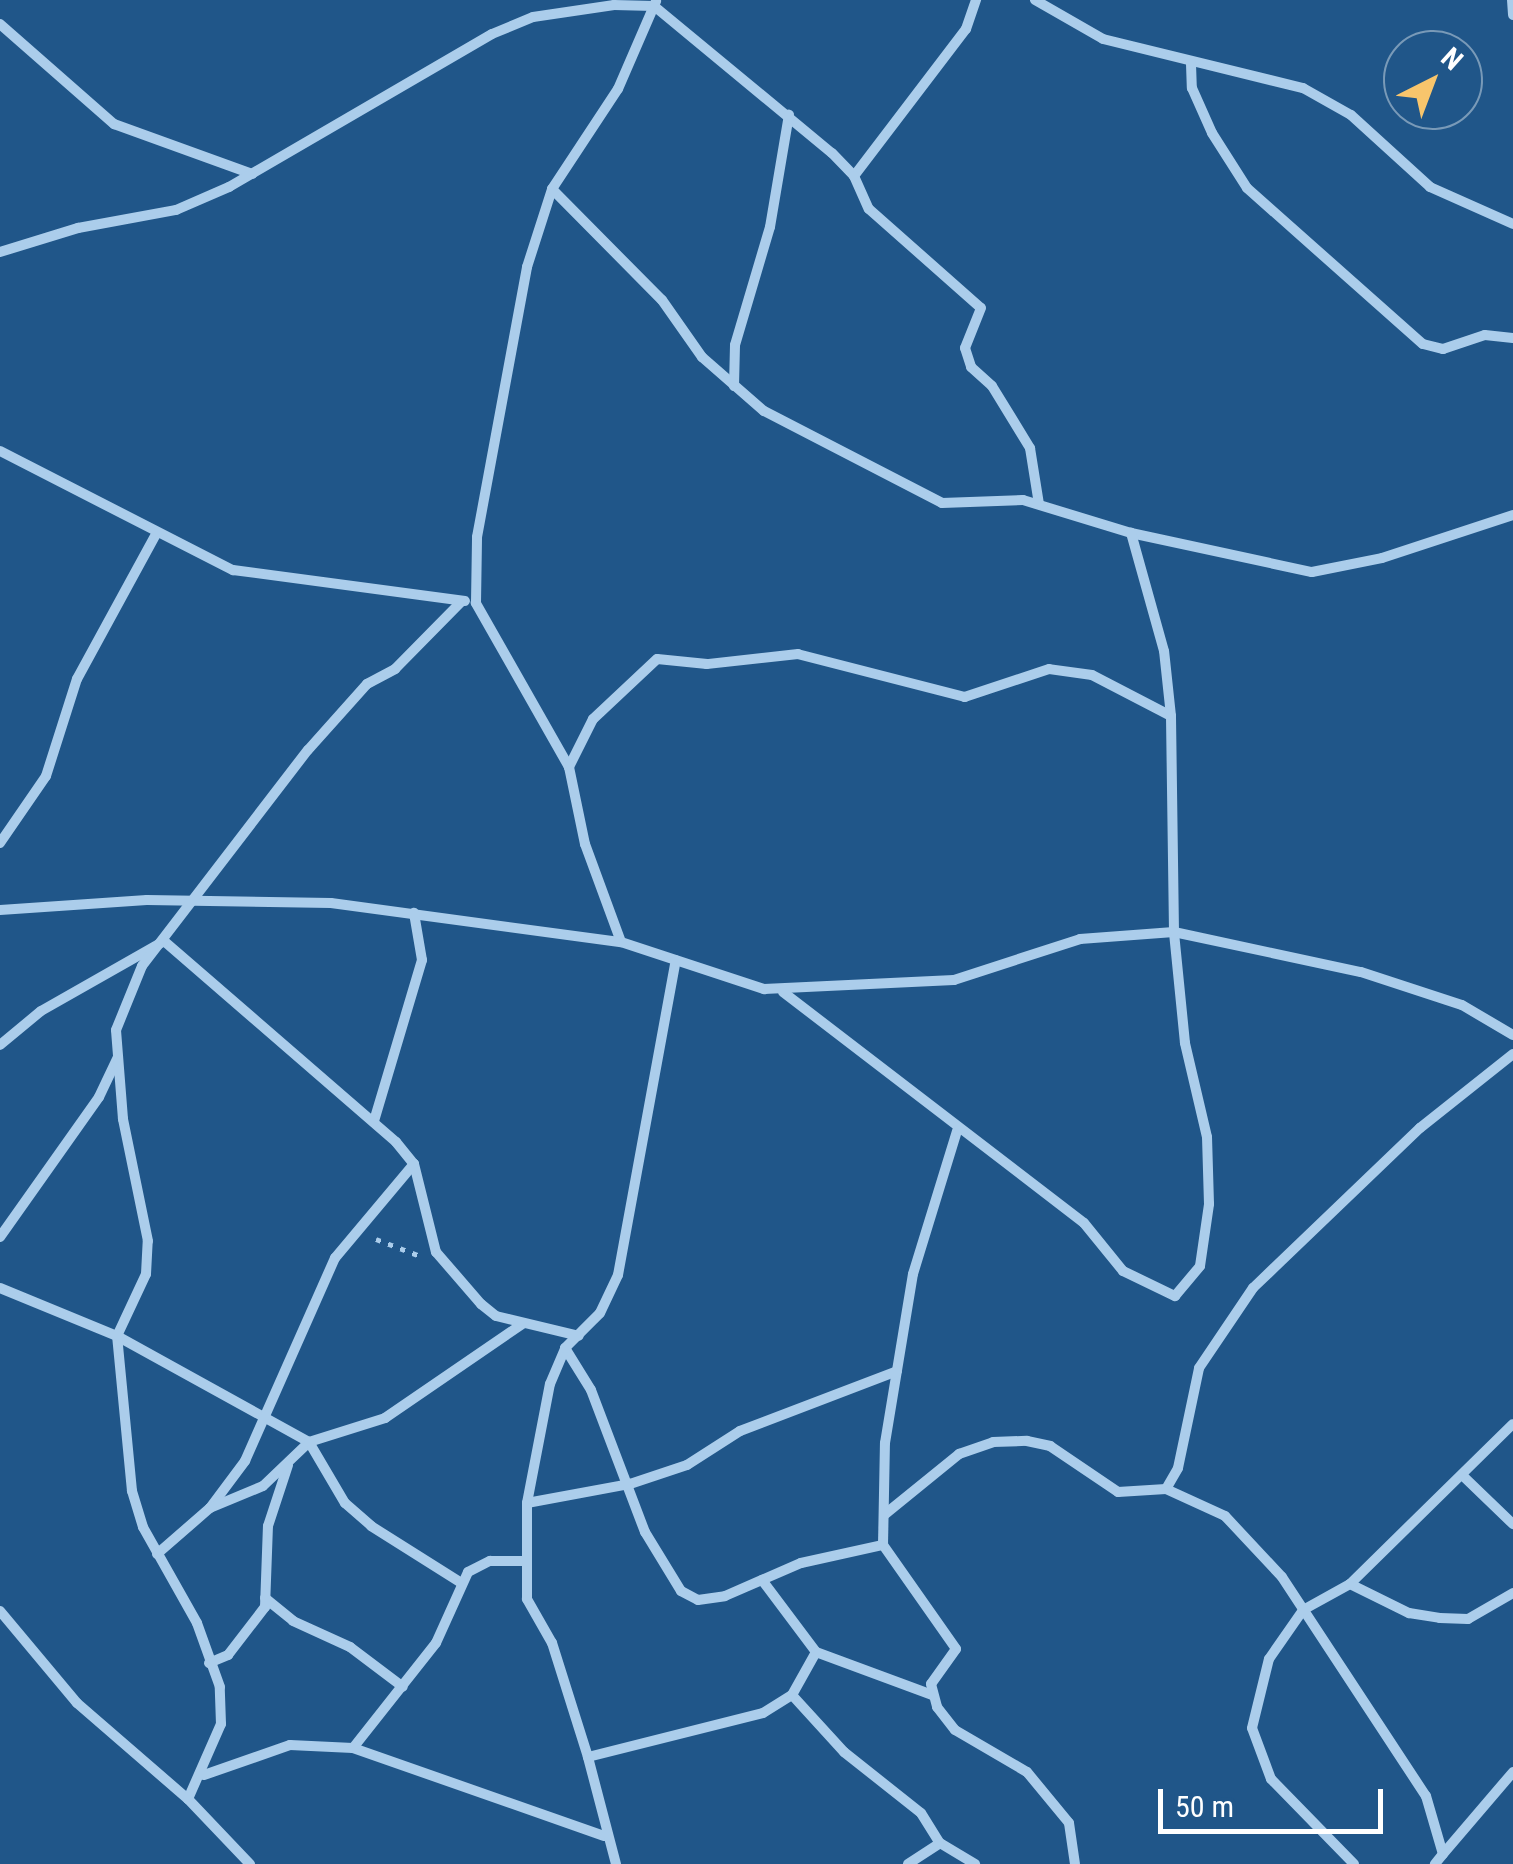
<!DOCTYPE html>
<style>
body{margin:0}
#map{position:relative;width:1513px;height:1864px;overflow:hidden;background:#205689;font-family:"Roboto Condensed",sans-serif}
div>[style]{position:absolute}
.path>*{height:5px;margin-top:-2.5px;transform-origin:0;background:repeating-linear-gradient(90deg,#abcdeb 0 5px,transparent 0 13px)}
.street>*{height:10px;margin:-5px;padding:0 5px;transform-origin:5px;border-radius:5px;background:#abcdeb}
span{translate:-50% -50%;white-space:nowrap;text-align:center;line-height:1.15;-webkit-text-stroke:10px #205689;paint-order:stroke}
.north{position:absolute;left:1383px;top:30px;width:100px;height:100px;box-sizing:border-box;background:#205689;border:2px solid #799ab8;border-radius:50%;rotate:42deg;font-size:28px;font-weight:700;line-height:40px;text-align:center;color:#fff}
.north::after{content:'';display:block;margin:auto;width:35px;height:45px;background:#f8c56c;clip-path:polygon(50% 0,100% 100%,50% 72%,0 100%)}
.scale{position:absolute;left:1158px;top:1789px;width:225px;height:45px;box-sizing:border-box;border:5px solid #fff;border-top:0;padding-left:12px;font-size:30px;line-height:35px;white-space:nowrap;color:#fff;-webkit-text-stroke:8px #205689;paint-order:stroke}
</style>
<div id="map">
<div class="path">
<div style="left:376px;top:1239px;width:45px;rotate:20.9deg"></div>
</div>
<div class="street">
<div style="left:1035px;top:0;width:78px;rotate:29.8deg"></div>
<div style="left:1103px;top:39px;width:206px;rotate:13.8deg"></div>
<div style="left:1303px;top:88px;width:55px;rotate:29.4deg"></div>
<div style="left:1351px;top:115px;width:107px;rotate:42.3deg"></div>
<div style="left:1430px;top:187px;width:91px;rotate:24deg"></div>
<div style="left:1512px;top:0;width:15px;rotate:86deg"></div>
<div style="left:0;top:24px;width:152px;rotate:41.3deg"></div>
<div style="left:114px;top:124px;width:147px;rotate:19.9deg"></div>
<div style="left:1191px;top:64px;width:24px;rotate:88deg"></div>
<div style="left:1192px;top:88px;width:49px;rotate:66deg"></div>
<div style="left:1212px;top:133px;width:65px;rotate:57.5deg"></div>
<div style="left:1247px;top:188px;width:235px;rotate:41.6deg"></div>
<div style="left:1423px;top:344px;width:21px;rotate:14deg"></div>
<div style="left:1443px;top:349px;width:44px;rotate:-18.4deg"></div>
<div style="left:1485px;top:335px;width:28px;rotate:6deg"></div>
<div style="left:854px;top:176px;width:185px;rotate:-52.7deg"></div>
<div style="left:966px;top:29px;width:31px;rotate:-71deg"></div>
<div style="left:552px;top:189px;width:156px;rotate:45.3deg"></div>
<div style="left:662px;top:300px;width:70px;rotate:54.9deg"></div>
<div style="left:702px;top:357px;width:82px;rotate:41.1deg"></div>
<div style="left:764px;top:411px;width:200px;rotate:27.3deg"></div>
<div style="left:942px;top:503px;width:81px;rotate:-2.1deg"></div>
<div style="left:1023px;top:500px;width:113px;rotate:17deg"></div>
<div style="left:1131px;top:533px;width:185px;rotate:12.2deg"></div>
<div style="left:1312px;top:572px;width:71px;rotate:-11.3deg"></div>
<div style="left:1382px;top:558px;width:138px;rotate:-18.2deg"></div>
<div style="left:0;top:252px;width:82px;rotate:-17.1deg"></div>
<div style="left:78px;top:228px;width:100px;rotate:-10.4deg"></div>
<div style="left:176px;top:210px;width:58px;rotate:-23.5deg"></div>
<div style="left:229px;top:187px;width:304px;rotate:-30.2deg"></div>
<div style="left:492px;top:34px;width:44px;rotate:-22.5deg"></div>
<div style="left:533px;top:17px;width:82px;rotate:-8.4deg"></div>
<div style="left:614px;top:5px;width:40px;rotate:1.4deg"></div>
<div style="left:654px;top:6px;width:231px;rotate:39.6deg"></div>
<div style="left:832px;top:153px;width:32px;rotate:46deg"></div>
<div style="left:854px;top:176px;width:36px;rotate:66deg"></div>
<div style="left:869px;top:209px;width:149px;rotate:41.5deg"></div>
<div style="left:981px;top:308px;width:43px;rotate:111.8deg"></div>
<div style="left:965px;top:348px;width:20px;rotate:72deg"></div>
<div style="left:971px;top:367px;width:28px;rotate:42deg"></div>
<div style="left:992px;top:386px;width:73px;rotate:58.5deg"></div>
<div style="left:1030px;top:448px;width:57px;rotate:80.9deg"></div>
<div style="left:734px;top:386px;width:41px;rotate:-88.6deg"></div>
<div style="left:735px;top:345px;width:123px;rotate:-73.5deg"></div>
<div style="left:770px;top:227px;width:114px;rotate:-80.4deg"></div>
<div style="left:0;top:451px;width:262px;rotate:27.1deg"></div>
<div style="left:233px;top:570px;width:234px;rotate:7.6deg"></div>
<div style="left:1171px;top:716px;width:89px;rotate:-152.6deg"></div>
<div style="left:1092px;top:675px;width:43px;rotate:-172.1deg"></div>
<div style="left:1049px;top:669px;width:89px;rotate:161.6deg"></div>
<div style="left:965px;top:697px;width:172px;rotate:-165.6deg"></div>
<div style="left:798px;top:654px;width:92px;rotate:173.7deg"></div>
<div style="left:707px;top:664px;width:50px;rotate:-174.3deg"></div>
<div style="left:657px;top:659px;width:88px;rotate:136.8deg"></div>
<div style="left:593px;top:719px;width:54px;rotate:116.6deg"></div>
<div style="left:569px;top:767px;width:79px;rotate:78.3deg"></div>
<div style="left:585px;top:844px;width:104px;rotate:69.8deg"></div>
<div style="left:621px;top:942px;width:151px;rotate:18.2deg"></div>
<div style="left:764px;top:989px;width:190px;rotate:-2.7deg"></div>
<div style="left:954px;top:980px;width:133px;rotate:-18deg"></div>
<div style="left:1080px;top:939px;width:94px;rotate:-4.3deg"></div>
<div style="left:1174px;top:932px;width:191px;rotate:12.1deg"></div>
<div style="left:1361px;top:972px;width:106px;rotate:18.1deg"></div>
<div style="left:1462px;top:1005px;width:59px;rotate:30.5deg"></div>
<div style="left:569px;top:767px;width:189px;rotate:-119.6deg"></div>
<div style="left:476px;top:603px;width:66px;rotate:-89.1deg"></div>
<div style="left:477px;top:537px;width:275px;rotate:-79.5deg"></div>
<div style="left:527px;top:267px;width:82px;rotate:-72.2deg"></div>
<div style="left:552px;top:189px;width:120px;rotate:-56.6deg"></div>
<div style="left:618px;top:89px;width:96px;rotate:-66.6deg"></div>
<div style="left:0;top:843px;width:81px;rotate:-55.5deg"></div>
<div style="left:46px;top:776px;width:102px;rotate:-72.3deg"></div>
<div style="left:77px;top:679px;width:167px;rotate:-61.4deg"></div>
<div style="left:0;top:910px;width:147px;rotate:-3.9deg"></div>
<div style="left:147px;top:900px;width:184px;rotate:0.9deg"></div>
<div style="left:331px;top:903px;width:293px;rotate:7.7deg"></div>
<div style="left:783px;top:992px;width:379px;rotate:37.5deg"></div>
<div style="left:1084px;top:1223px;width:62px;rotate:50.9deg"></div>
<div style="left:1123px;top:1271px;width:58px;rotate:25.7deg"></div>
<div style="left:1175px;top:1296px;width:39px;rotate:-50deg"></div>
<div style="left:1200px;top:1266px;width:63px;rotate:-81.7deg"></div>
<div style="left:1209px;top:1204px;width:67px;rotate:-91.7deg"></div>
<div style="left:1207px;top:1137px;width:97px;rotate:-103.2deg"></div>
<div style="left:1185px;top:1043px;width:112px;rotate:-95.7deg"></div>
<div style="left:1174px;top:932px;width:216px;rotate:-90.8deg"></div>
<div style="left:1171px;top:716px;width:65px;rotate:-96.1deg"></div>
<div style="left:1164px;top:651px;width:123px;rotate:-105.6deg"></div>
<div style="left:0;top:1045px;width:53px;rotate:-39.7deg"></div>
<div style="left:41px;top:1011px;width:142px;rotate:-29.6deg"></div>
<div style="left:164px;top:941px;width:307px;rotate:40.9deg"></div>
<div style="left:396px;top:1142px;width:28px;rotate:51deg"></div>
<div style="left:414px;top:1164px;width:91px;rotate:76deg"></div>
<div style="left:436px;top:1252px;width:69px;rotate:49.1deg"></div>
<div style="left:481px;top:1304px;width:19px;rotate:39deg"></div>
<div style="left:496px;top:1316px;width:85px;rotate:13.5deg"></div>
<div style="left:374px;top:1121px;width:168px;rotate:-73.4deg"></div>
<div style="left:422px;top:960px;width:48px;rotate:-99.7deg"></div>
<div style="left:0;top:1237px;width:171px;rotate:-54.7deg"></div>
<div style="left:99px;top:1097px;width:44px;rotate:-64.6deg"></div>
<div style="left:0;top:1288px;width:126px;rotate:22.3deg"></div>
<div style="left:117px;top:1336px;width:219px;rotate:28.9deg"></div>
<div style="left:309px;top:1442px;width:71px;rotate:59.5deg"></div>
<div style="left:345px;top:1503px;width:35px;rotate:41deg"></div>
<div style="left:371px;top:1526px;width:105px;rotate:32.2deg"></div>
<div style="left:565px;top:1348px;width:49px;rotate:58.2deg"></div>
<div style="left:591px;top:1390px;width:152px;rotate:69.2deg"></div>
<div style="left:645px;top:1532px;width:69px;rotate:58.6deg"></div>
<div style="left:681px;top:1591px;width:19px;rotate:28deg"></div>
<div style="left:698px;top:1600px;width:27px;rotate:-8deg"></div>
<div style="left:725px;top:1596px;width:83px;rotate:-23.5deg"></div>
<div style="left:801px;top:1563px;width:84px;rotate:-12.4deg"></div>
<div style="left:883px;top:1545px;width:102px;rotate:-88.9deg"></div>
<div style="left:885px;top:1443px;width:171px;rotate:-80.6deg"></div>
<div style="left:913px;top:1274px;width:150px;rotate:-72.9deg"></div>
<div style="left:1462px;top:1475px;width:71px;rotate:43.9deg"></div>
<div style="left:1166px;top:1489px;width:24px;rotate:-60deg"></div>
<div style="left:1178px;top:1468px;width:102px;rotate:-78.1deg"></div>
<div style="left:1199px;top:1368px;width:97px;rotate:-56deg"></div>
<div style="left:1253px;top:1288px;width:231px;rotate:-43.8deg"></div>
<div style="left:1420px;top:1128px;width:119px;rotate:-38.5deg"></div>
<div style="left:527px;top:1503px;width:105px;rotate:-10.5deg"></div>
<div style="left:630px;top:1484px;width:60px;rotate:-18.4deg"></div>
<div style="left:687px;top:1465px;width:63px;rotate:-32.7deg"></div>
<div style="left:740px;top:1431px;width:168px;rotate:-20.9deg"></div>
<div style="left:210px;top:1508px;width:59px;rotate:-53.3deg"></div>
<div style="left:245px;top:1461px;width:222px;rotate:-66.1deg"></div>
<div style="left:335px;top:1258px;width:123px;rotate:-50deg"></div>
<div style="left:884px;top:1515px;width:97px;rotate:-39.1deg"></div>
<div style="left:959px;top:1454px;width:36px;rotate:-19deg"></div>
<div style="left:993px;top:1442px;width:34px;rotate:-2deg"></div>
<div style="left:1027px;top:1441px;width:24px;rotate:12deg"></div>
<div style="left:1050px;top:1446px;width:82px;rotate:34.1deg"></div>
<div style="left:1118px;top:1492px;width:48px;rotate:-3.6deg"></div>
<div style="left:1166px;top:1489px;width:65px;rotate:24.6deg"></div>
<div style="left:1225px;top:1516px;width:83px;rotate:46.9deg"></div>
<div style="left:1282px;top:1577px;width:262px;rotate:56.7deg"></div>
<div style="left:1426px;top:1796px;width:60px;rotate:73.7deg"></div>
<div style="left:1443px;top:1854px;width:13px;rotate:129deg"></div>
<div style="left:883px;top:1545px;width:127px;rotate:54.9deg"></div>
<div style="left:956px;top:1649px;width:43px;rotate:125.5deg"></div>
<div style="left:931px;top:1684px;width:24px;rotate:75deg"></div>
<div style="left:937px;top:1707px;width:29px;rotate:52deg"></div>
<div style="left:955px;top:1730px;width:83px;rotate:30.3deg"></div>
<div style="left:1027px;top:1772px;width:66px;rotate:50.5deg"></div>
<div style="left:1069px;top:1823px;width:41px;rotate:81.7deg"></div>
<div style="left:157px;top:1554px;width:70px;rotate:-41deg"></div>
<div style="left:210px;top:1508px;width:57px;rotate:-22.5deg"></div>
<div style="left:263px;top:1486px;width:64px;rotate:-43.7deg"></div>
<div style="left:309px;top:1442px;width:80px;rotate:-17.5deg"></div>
<div style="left:385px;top:1418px;width:168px;rotate:-34.4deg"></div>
<div style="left:762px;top:1580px;width:90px;rotate:53.1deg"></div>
<div style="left:816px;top:1652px;width:124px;rotate:20.3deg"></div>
<div style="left:1350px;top:1584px;width:66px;rotate:26.2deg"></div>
<div style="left:1409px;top:1613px;width:31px;rotate:9deg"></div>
<div style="left:1440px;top:1618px;width:28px;rotate:2deg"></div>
<div style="left:1468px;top:1619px;width:52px;rotate:-30deg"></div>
<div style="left:265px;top:1598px;width:36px;rotate:39deg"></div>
<div style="left:293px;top:1621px;width:63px;rotate:24.5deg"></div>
<div style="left:350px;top:1647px;width:66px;rotate:37deg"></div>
<div style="left:0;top:1611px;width:120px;rotate:50.1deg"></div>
<div style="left:77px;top:1703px;width:147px;rotate:40.9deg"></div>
<div style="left:188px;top:1799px;width:90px;rotate:46.4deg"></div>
<div style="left:209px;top:1663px;width:21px;rotate:-23deg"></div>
<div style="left:228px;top:1655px;width:61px;rotate:-52.4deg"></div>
<div style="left:265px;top:1607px;width:81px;rotate:-87.9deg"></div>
<div style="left:268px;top:1526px;width:64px;rotate:-71.8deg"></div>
<div style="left:792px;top:1695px;width:77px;rotate:47.6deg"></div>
<div style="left:844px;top:1752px;width:98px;rotate:38.4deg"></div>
<div style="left:921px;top:1813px;width:36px;rotate:58deg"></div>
<div style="left:940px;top:1843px;width:41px;rotate:31deg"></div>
<div style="left:353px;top:1748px;width:134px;rotate:-51.7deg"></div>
<div style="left:436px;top:1643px;width:78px;rotate:-65.7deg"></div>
<div style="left:468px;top:1572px;width:25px;rotate:-27deg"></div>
<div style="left:490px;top:1561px;width:33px"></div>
<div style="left:588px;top:1757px;width:120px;rotate:-107.5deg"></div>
<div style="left:552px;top:1643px;width:51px;rotate:-119.6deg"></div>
<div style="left:527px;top:1599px;width:96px;rotate:-90deg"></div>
<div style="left:527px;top:1503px;width:121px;rotate:-79.1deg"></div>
<div style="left:550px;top:1384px;width:39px;rotate:-67deg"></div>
<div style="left:565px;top:1348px;width:49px;rotate:-45deg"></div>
<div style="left:600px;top:1313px;width:42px;rotate:-64.7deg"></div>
<div style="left:618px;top:1275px;width:320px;rotate:-79.6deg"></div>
<div style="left:204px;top:1775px;width:91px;rotate:-19.2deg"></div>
<div style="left:290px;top:1745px;width:63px;rotate:2.7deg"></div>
<div style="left:353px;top:1748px;width:266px;rotate:19.3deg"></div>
<div style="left:188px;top:1799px;width:82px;rotate:-66.3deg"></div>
<div style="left:221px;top:1724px;width:37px;rotate:-92deg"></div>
<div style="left:220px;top:1687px;width:68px;rotate:-109.8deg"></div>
<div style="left:197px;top:1623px;width:110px;rotate:-119.4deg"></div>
<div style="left:143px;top:1527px;width:38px;rotate:-107deg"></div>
<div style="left:132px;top:1491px;width:156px;rotate:-95.5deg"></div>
<div style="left:117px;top:1336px;width:68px;rotate:-64.9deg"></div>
<div style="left:146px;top:1274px;width:33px;rotate:-87deg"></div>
<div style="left:148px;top:1241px;width:125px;rotate:-101.6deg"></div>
<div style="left:123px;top:1119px;width:89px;rotate:-94.5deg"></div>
<div style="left:116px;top:1030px;width:69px;rotate:-67.9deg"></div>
<div style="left:142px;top:966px;width:272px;rotate:-52.5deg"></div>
<div style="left:308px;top:750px;width:89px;rotate:-48.2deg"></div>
<div style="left:367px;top:684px;width:32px;rotate:-28deg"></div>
<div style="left:395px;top:669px;width:95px;rotate:-45.4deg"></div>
<div style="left:1443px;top:1854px;width:108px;rotate:-49.5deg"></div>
<div style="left:616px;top:1864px;width:111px;rotate:-104.7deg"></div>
<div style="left:588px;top:1757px;width:180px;rotate:-14.1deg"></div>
<div style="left:763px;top:1713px;width:34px;rotate:-32deg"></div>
<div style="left:792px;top:1695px;width:49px;rotate:-60.8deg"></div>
<div style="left:908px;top:1864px;width:38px;rotate:-33deg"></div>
<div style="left:1354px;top:1864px;width:119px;rotate:-134.3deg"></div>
<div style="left:1271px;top:1779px;width:54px;rotate:-110.4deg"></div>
<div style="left:1252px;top:1728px;width:71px;rotate:-76.2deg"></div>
<div style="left:1269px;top:1659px;width:60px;rotate:-55.2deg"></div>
<div style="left:1303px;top:1610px;width:54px;rotate:-29deg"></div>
<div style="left:1350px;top:1584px;width:228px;rotate:-44.5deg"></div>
</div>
<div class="north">N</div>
<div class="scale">50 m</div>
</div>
